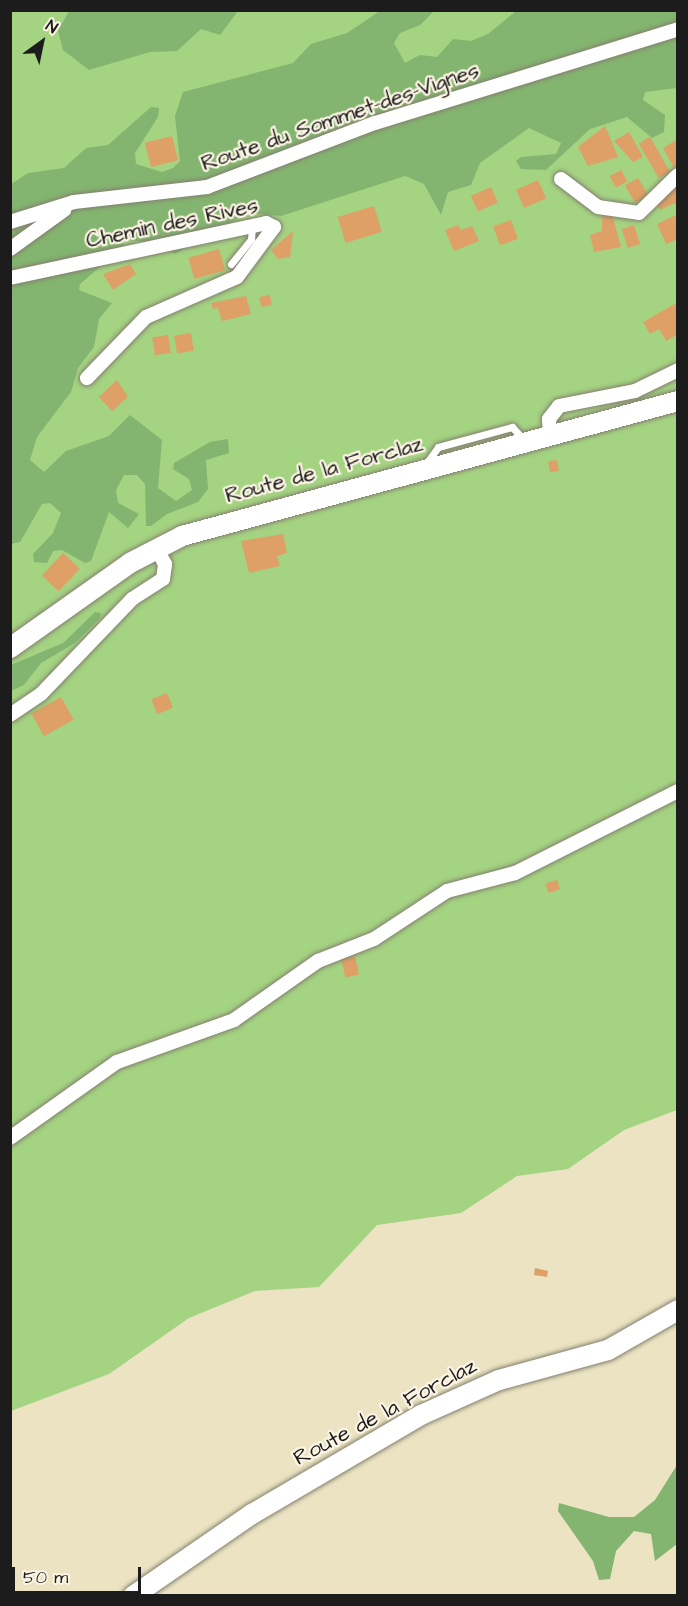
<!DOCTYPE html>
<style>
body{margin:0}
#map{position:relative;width:688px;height:1606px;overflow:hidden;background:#ebe3c2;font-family:"Architects Daughter",sans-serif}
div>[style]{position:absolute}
.green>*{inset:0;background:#a4d382}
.forest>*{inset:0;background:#83b570}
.building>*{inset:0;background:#dea066;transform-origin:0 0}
.roads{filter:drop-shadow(0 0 2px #84806f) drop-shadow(0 0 2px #84806f)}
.service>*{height:7px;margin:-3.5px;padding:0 3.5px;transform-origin:3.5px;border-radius:3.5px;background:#fff}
.minor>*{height:14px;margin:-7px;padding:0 7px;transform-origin:7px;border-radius:7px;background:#fff}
.secondary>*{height:20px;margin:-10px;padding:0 10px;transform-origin:10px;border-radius:10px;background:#fff}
span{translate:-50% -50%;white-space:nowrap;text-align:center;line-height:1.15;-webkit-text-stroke:4.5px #fcf5e5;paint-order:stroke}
.street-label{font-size:22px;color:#1c1c1c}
.frame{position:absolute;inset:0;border:12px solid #1c1c1c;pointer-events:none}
.north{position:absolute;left:12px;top:12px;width:60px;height:60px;-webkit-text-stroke:4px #fcf5e5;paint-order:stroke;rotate:33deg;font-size:16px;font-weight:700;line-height:24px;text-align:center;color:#1c1c1c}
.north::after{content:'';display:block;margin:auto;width:21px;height:27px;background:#1c1c1c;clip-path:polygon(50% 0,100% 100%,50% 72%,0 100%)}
.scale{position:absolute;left:12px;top:1567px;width:129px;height:27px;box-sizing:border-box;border:3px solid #1c1c1c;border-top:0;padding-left:8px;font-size:18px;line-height:21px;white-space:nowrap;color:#1c1c1c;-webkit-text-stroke:4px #fcf5e5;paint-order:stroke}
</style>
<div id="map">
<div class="green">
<div style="clip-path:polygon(11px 11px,677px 11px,677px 1110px,624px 1130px,568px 1169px,517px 1176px,461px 1213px,377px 1225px,319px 1287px,255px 1291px,189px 1318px,109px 1374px,11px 1411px)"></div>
</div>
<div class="forest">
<div style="clip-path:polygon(69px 11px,69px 10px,238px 11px,220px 35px,201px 29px,177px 51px,150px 52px,89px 70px,63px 50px,58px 31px)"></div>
<div style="clip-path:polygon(380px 11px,434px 11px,420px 25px,400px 33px,394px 43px,405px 63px,420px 55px,437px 57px,453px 39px,471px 41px,488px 34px,516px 11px,677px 11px,677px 88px,645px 92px,643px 100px,665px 115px,664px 132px,652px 138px,627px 117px,590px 129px,546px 170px,521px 169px,516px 161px,521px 157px,556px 154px,561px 143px,529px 128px,480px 163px,471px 185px,448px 192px,441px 215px,424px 184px,405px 176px,281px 216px,247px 213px,175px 254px,151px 242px,121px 240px,129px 253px,108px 260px,80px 284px,79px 290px,112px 303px,99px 319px,94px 347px,78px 368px,71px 392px,37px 437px,30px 460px,44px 472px,66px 451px,109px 436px,130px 415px,162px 440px,158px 488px,176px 501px,192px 490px,189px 479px,173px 469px,174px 463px,210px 442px,228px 439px,229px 453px,206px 460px,208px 489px,198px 502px,167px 514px,151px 526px,146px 526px,145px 484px,137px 475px,124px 475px,116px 490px,118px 503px,139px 514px,128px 528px,109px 512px,91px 561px,85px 563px,62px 550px,53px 551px,47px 563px,34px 562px,33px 554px,53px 533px,61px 513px,50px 503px,42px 504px,20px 542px,11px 544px,10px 185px,28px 173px,64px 168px,86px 148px,108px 145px,151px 107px,159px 108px,158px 117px,135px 153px,136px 164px,162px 172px,173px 168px,180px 161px,175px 116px,183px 92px,293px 63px,311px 44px,347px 33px)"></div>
<div style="clip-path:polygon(95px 612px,101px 613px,100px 618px,75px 643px,41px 663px,24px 685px,11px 691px,11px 665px,63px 643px)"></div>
<div style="clip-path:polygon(677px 1465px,677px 1544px,655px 1561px,651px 1534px,634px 1531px,616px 1551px,610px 1579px,599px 1580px,593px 1561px,558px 1511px,559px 1503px,609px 1517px,634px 1517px,655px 1500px)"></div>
</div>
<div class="building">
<div style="clip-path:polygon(605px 126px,618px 157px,588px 166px,578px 147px)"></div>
<div style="clip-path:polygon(629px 132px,643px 157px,633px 162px,614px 141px)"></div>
<div style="left:172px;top:136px;width:25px;height:28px;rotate:76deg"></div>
<div style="left:650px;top:137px;width:40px;height:13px;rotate:60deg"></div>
<div style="clip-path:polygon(678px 139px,678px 170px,676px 171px,663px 148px)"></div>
<div style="left:621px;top:170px;width:13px;height:13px;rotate:61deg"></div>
<div style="left:638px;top:178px;width:20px;height:15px;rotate:60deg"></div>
<div style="left:538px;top:180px;width:20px;height:24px;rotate:66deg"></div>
<div style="clip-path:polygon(678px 184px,678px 207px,675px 203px,660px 210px,653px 196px)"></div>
<div style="left:491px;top:187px;width:17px;height:22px;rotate:66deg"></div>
<div style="left:374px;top:206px;width:27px;height:38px;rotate:73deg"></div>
<div style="clip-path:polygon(612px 214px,621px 247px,594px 252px,590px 235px,602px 231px,602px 217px)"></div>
<div style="clip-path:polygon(676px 215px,678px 239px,666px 244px,657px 224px)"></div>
<div style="left:511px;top:220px;width:20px;height:19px;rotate:70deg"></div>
<div style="clip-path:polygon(458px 225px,461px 230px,472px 226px,479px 241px,454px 251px,445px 230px)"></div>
<div style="left:634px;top:225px;width:20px;height:13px;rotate:72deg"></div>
<div style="clip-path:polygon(293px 231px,290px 257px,278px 259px,271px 250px)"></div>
<div style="left:219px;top:249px;width:22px;height:32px;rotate:74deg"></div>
<div style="clip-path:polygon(130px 264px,136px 274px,113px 290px,103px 274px)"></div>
<div style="left:270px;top:295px;width:10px;height:11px;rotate:79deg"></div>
<div style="clip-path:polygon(246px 296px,251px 314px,222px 321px,218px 308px,213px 309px,211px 303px)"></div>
<div style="clip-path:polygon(678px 302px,678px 334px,666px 341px,659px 329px,650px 334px,643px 322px)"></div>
<div style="left:191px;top:333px;width:18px;height:17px;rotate:81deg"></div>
<div style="left:168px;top:335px;width:18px;height:16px;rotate:81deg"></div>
<div style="clip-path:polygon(117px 380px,128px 397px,112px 411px,99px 397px)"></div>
<div style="left:557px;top:460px;width:11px;height:9px;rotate:80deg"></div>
<div style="clip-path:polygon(283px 534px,287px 553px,277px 556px,280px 566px,249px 573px,241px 541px)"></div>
<div style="left:63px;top:553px;width:23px;height:31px;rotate:43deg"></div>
<div style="left:167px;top:693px;width:16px;height:17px;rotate:68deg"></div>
<div style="left:61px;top:697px;width:26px;height:34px;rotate:61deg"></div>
<div style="left:557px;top:880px;width:10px;height:12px;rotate:73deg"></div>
<div style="left:355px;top:956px;width:19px;height:14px;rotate:78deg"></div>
<div style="clip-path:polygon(535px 1268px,548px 1271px,547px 1277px,534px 1275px)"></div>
</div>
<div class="roads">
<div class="service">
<div style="left:231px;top:264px;width:32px;rotate:-51deg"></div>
<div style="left:251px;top:239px;width:11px;rotate:-85deg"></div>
<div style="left:425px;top:465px;width:22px;rotate:-54deg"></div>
<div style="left:438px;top:447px;width:77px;rotate:-15.1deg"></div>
<div style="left:512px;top:427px;width:16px;rotate:47deg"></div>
</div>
<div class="minor">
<div style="left:561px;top:179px;width:46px;rotate:37.1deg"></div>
<div style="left:598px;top:207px;width:41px;rotate:8.3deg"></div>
<div style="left:639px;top:213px;width:54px;rotate:-44.3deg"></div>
<div style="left:10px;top:222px;width:67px;rotate:-17.4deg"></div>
<div style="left:74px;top:202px;width:134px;rotate:-6.4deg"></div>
<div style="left:207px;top:187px;width:180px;rotate:-20.9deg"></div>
<div style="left:375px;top:123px;width:317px;rotate:-17.2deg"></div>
<div style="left:10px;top:249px;width:67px;rotate:-35.8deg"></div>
<div style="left:10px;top:278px;width:262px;rotate:-12.1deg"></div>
<div style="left:266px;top:223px;width:9px;rotate:27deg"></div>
<div style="left:274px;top:227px;width:62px;rotate:126.5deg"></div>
<div style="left:237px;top:277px;width:99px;rotate:156.3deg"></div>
<div style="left:146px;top:317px;width:85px;rotate:134deg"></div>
<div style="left:550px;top:434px;width:15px;rotate:-94deg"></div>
<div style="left:549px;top:419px;width:16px;rotate:-52deg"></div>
<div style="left:559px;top:406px;width:77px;rotate:-11.2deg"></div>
<div style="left:635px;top:391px;width:48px;rotate:-26deg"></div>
<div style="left:10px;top:715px;width:37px;rotate:-34deg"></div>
<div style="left:41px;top:694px;width:132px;rotate:-46.2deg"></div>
<div style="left:132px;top:599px;width:37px;rotate:-33deg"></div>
<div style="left:163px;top:579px;width:15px;rotate:-82deg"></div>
<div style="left:165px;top:564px;width:18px;rotate:-119deg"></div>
<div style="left:10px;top:1138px;width:131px;rotate:-35.4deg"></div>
<div style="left:117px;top:1062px;width:124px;rotate:-19.7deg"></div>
<div style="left:234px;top:1020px;width:103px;rotate:-35.1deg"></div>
<div style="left:318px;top:961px;width:60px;rotate:-21.4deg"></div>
<div style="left:374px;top:939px;width:87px;rotate:-33.3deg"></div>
<div style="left:447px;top:891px;width:70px;rotate:-14.8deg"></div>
<div style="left:515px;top:873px;width:182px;rotate:-26.7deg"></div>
</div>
<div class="secondary">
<div style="left:10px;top:648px;width:147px;rotate:-35.3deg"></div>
<div style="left:130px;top:563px;width:59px;rotate:-27.4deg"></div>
<div style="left:182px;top:536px;width:514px;rotate:-15.23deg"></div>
<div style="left:133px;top:1596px;width:145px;rotate:-34.6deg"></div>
<div style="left:252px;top:1514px;width:196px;rotate:-30.4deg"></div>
<div style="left:421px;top:1415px;width:85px;rotate:-24.2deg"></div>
<div style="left:499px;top:1380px;width:113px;rotate:-15.4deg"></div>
<div style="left:608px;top:1350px;width:81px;rotate:-29.7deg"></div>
</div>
</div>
<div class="street-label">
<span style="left:340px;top:117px;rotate:-19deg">Route du Sommet-des-Vignes</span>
<span style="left:172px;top:223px;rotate:-12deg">Chemin des Rives</span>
<span style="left:324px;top:470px;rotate:-15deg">Route de la Forclaz</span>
<span style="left:385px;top:1412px;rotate:-28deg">Route de la Forclaz</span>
</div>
<div class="frame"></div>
<div class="north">N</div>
<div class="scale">50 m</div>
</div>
